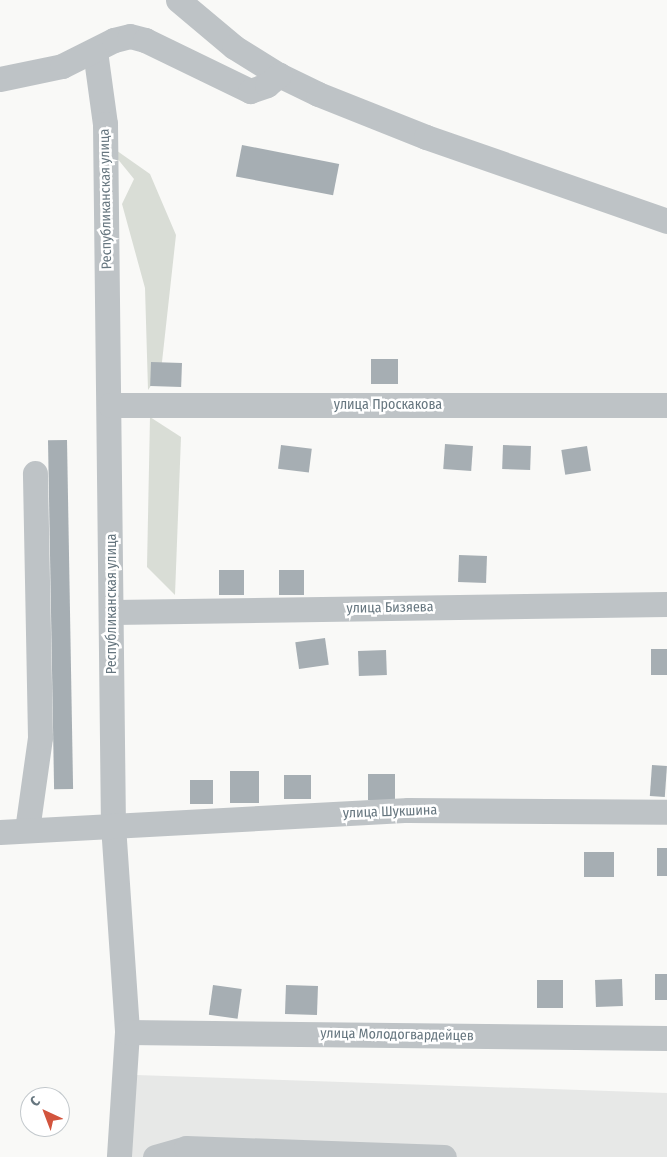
<!DOCTYPE html>
<meta charset="utf-8">
<style>
body{margin:0}
#map{position:relative;width:667px;height:1157px;overflow:hidden;background:#f9f9f7;font-family:"Fira Sans Condensed",sans-serif}
div>[style]{position:absolute}
.built>*{inset:0;background:#e7e8e7}
.green>*{inset:0;background:#d9ddd6}
.building>*{inset:0;background:#a6aeb3;transform-origin:0 0}
.minor>*{height:25px;margin:-12.5px;padding:0 12.5px;transform-origin:12.5px;border-radius:12.5px;background:#bec3c6}
span{translate:-50% -50%;white-space:nowrap;text-align:center;line-height:1.15;-webkit-text-stroke:5px #fff;paint-order:stroke}
.street-label{font-size:14px;color:#66767f}
.north{position:absolute;left:20px;top:1087px;width:50px;height:50px;box-sizing:border-box;background:#fff;border:1px solid #c2c8cc;border-radius:50%;rotate:317deg;font-size:14px;font-weight:700;line-height:20px;text-align:center;color:#66767f}
.north::after{content:'';display:block;margin:auto;width:18px;height:22px;background:#d2543d;clip-path:polygon(50% 0,100% 100%,50% 72%,0 100%)}
</style>
<div id="map">
<div class="built">
<div style="clip-path:polygon(136px 1075px,667px 1093px,667px 1157px,131px 1157px)"></div>
</div>
<div class="green">
<div style="clip-path:polygon(103px 141px,150px 174px,176px 235px,161px 371px,148px 390px,145px 288px,122px 204px,134px 179px)"></div>
<div style="clip-path:polygon(150px 417px,181px 437px,175px 595px,147px 567px)"></div>
</div>
<div class="building">
<div style="left:242px;top:145px;width:99px;height:32px;rotate:11deg"></div>
<div style="left:371px;top:359px;width:27px;height:25px"></div>
<div style="left:151px;top:362px;width:31px;height:24px;rotate:2deg"></div>
<div style="left:67px;top:440px;width:349px;height:19px;rotate:89deg"></div>
<div style="left:445px;top:444px;width:28px;height:25px;rotate:4deg"></div>
<div style="left:281px;top:445px;width:31px;height:24px;rotate:7deg"></div>
<div style="left:503px;top:445px;width:28px;height:24px;rotate:2deg"></div>
<div style="left:587px;top:446px;width:25px;height:26px;rotate:81deg"></div>
<div style="left:459px;top:555px;width:28px;height:27px;rotate:2deg"></div>
<div style="left:219px;top:570px;width:25px;height:25px"></div>
<div style="left:304px;top:570px;width:25px;height:25px;rotate:90deg"></div>
<div style="left:325px;top:638px;width:27px;height:30px;rotate:82deg"></div>
<div style="left:651px;top:649px;width:16px;height:26px"></div>
<div style="left:386px;top:650px;width:25px;height:28px;rotate:88deg"></div>
<div style="left:652px;top:765px;width:15px;height:31px;rotate:4deg"></div>
<div style="left:230px;top:771px;width:29px;height:32px"></div>
<div style="left:368px;top:774px;width:27px;height:26px"></div>
<div style="left:284px;top:775px;width:27px;height:24px"></div>
<div style="left:190px;top:780px;width:23px;height:24px"></div>
<div style="left:657px;top:848px;width:10px;height:28px"></div>
<div style="left:584px;top:852px;width:30px;height:25px"></div>
<div style="left:655px;top:974px;width:12px;height:26px"></div>
<div style="left:622px;top:979px;width:27px;height:27px;rotate:88deg"></div>
<div style="left:537px;top:980px;width:26px;height:28px"></div>
<div style="left:213px;top:985px;width:29px;height:30px;rotate:8deg"></div>
<div style="left:286px;top:985px;width:32px;height:29px;rotate:2deg"></div>
</div>
<div class="minor">
<div style="left:178px;top:0;width:73px;rotate:40deg"></div>
<div style="left:234px;top:47px;width:53px;rotate:31.9deg"></div>
<div style="left:279px;top:75px;width:43px;rotate:26deg"></div>
<div style="left:318px;top:94px;width:116px;rotate:21.7deg"></div>
<div style="left:426px;top:137px;width:255px;rotate:19.2deg"></div>
<div style="left:95px;top:51px;width:74px;rotate:82.2deg"></div>
<div style="left:105px;top:124px;width:701px;rotate:89.35deg"></div>
<div style="left:113px;top:825px;width:207px;rotate:86.1deg"></div>
<div style="left:127px;top:1032px;width:125px;rotate:93.7deg"></div>
<div style="left:0;top:79px;width:63px;rotate:-11.8deg"></div>
<div style="left:62px;top:66px;width:58px;rotate:-26.6deg"></div>
<div style="left:114px;top:40px;width:16px;rotate:-14deg"></div>
<div style="left:130px;top:36px;width:16px;rotate:15deg"></div>
<div style="left:145px;top:40px;width:117px;rotate:25.9deg"></div>
<div style="left:250px;top:91px;width:18px;rotate:-19deg"></div>
<div style="left:267px;top:85px;width:16px;rotate:-40deg"></div>
<div style="left:110px;top:405px;width:557px"></div>
<div style="left:113px;top:612px;width:554px;rotate:-0.83deg"></div>
<div style="left:27px;top:830px;width:94px;rotate:-82deg"></div>
<div style="left:40px;top:737px;width:264px;rotate:-91.1deg"></div>
<div style="left:0;top:832px;width:409px;rotate:-3.1deg"></div>
<div style="left:408px;top:810px;width:259px;rotate:0.4deg"></div>
<div style="left:127px;top:1032px;width:540px;rotate:0.64deg"></div>
<div style="left:155px;top:1157px;width:32px;rotate:-16deg"></div>
<div style="left:186px;top:1148px;width:258px;rotate:2deg"></div>
</div>
<div class="street-label">
<span style="left:106px;top:199px;rotate:-91deg">Республиканская улица</span>
<span style="left:388px;top:405px">улица Проскакова</span>
<span style="left:112px;top:604px;rotate:-90deg">Республиканская улица</span>
<span style="left:390px;top:608px;rotate:-1deg">улица Бизяева</span>
<span style="left:390px;top:812px;rotate:-2deg">улица Шукшина</span>
<span style="left:397px;top:1035px;rotate:1deg">улица Молодогвардейцев</span>
</div>
<div class="north">С</div>
</div>
